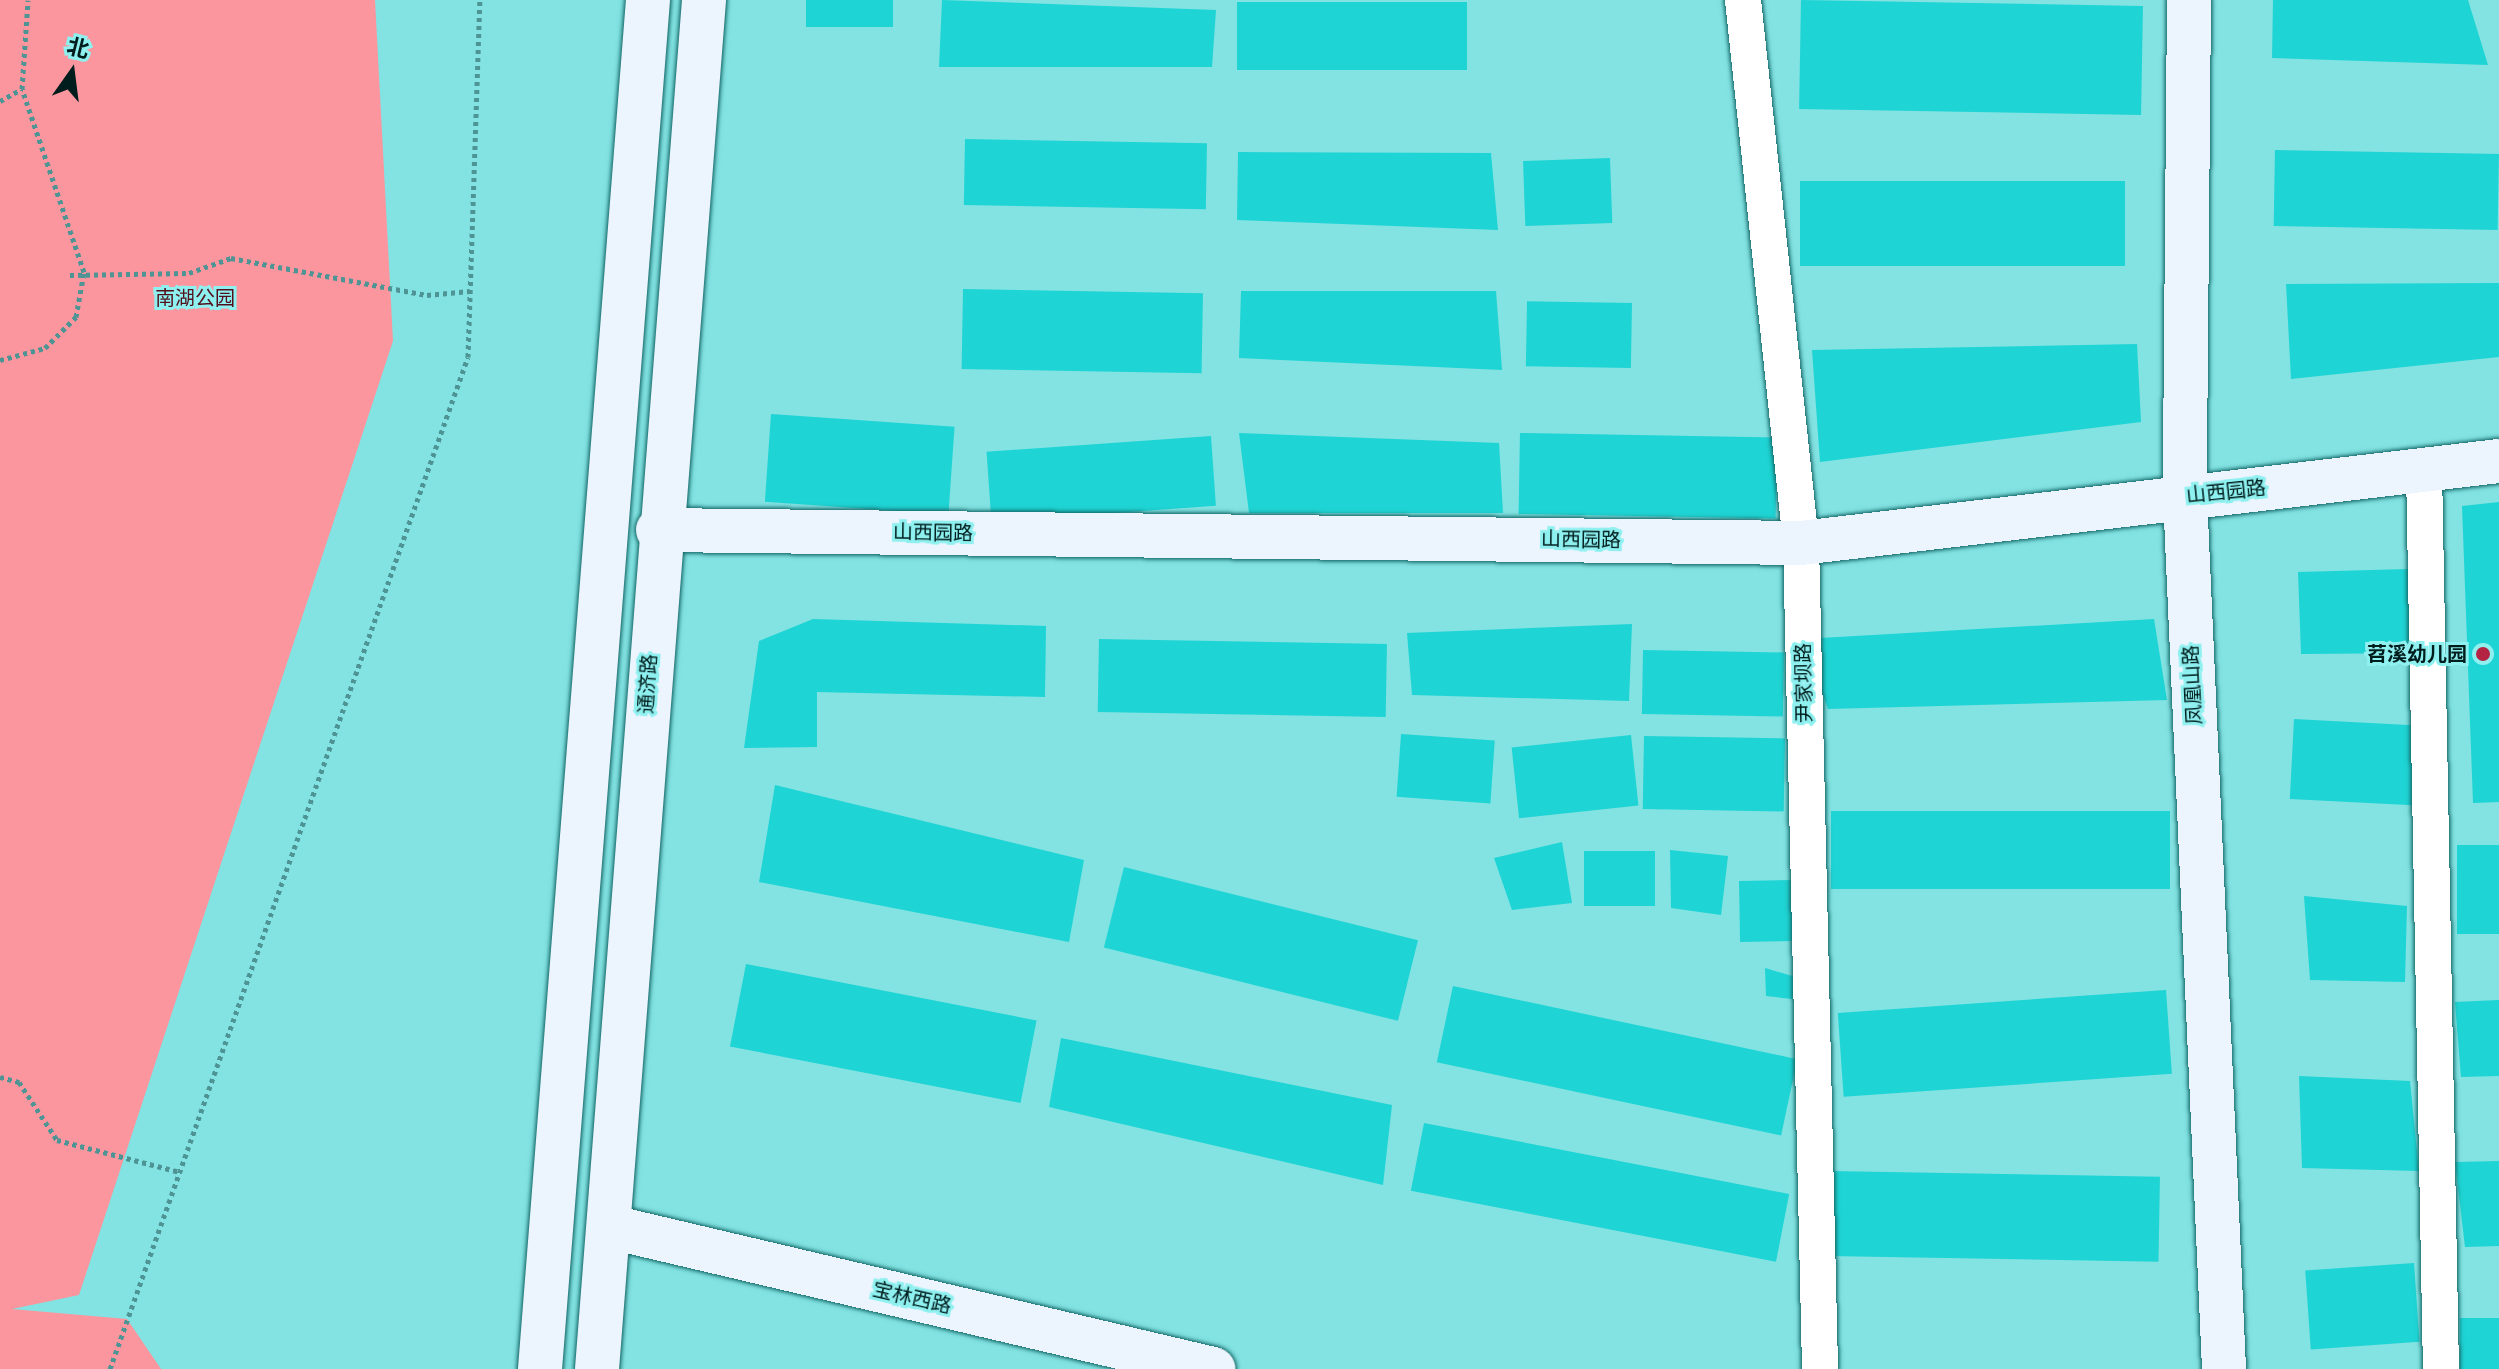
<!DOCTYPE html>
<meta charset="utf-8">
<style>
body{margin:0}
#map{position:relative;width:2499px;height:1369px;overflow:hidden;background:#82e3e2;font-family:Montserrat,"Noto Sans SC",sans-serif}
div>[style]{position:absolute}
.green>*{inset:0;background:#fb969e}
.building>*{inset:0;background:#1fd4d4;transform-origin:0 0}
.path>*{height:5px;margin-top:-2.5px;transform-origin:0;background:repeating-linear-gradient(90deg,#4e9494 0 4px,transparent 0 8px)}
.roads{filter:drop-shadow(0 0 2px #126565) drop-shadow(0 0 2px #126565)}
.street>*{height:36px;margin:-18px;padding:0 18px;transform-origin:18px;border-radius:18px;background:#fff}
.secondary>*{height:44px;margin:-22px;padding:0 22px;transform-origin:22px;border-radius:22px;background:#ecf4fe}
.dots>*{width:22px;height:22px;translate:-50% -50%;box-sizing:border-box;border:4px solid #8ff0f0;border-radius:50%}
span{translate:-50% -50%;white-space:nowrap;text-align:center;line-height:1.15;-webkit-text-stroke:6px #8ff0f0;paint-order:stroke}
.park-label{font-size:20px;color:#52101c}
.street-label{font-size:20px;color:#001d1d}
.poi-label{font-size:20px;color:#001d1d;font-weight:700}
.right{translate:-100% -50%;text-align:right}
.north{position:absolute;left:32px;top:32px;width:80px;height:80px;-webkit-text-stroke:6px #8ff0f0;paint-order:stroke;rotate:14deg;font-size:22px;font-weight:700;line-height:32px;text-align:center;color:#001d1d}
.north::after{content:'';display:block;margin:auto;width:28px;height:36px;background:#001d1d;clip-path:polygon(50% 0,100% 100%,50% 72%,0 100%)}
</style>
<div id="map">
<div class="green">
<div style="clip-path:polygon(0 0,375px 0,393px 341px,79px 1295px,12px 1309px,127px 1319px,161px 1369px,0 1369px)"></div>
</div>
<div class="building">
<div style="left:806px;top:0;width:87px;height:27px"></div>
<div style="clip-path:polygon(942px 0,1216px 10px,1212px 67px,939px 67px)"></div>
<div style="left:1801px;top:0;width:342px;height:109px;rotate:1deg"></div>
<div style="clip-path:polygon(2273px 0,2468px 0,2488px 65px,2272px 58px)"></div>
<div style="left:1237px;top:2px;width:230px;height:68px"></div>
<div style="left:965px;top:139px;width:242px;height:66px;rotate:1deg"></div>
<div style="left:2275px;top:150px;width:224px;height:76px;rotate:1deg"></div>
<div style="clip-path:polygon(1238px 152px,1491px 153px,1498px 230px,1237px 220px)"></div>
<div style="left:1610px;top:158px;width:65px;height:87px;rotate:88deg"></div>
<div style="left:1800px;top:181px;width:325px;height:85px"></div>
<div style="clip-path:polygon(2499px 283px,2499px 357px,2291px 379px,2286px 284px)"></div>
<div style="left:963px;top:289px;width:240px;height:80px;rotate:1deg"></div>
<div style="clip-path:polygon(1241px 291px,1496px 291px,1502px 370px,1239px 358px)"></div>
<div style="left:1632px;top:303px;width:65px;height:105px;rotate:91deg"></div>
<div style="clip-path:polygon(2137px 344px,2141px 422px,1820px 462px,1812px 350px)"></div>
<div style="left:771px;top:414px;width:184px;height:88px;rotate:4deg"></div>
<div style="clip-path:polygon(1239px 433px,1499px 443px,1503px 513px,1249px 513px)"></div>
<div style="left:1520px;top:433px;width:257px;height:81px;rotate:1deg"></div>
<div style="left:1211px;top:436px;width:70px;height:225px;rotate:86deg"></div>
<div style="clip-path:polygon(2499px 502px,2499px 802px,2473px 803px,2462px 506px)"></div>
<div style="clip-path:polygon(2408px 569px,2426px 653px,2301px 654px,2298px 572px)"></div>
<div style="clip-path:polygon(813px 619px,1046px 626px,1045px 697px,817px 692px,817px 747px,744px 748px,759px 641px)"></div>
<div style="clip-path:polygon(2154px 619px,2167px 700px,1828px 709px,1803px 639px)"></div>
<div style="clip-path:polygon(1632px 624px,1629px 701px,1412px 695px,1407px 633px)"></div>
<div style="left:1099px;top:639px;width:288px;height:73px;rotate:1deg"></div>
<div style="left:1643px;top:650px;width:141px;height:64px;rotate:1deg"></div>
<div style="left:2294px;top:719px;width:133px;height:80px;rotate:3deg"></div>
<div style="left:1401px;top:734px;width:94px;height:63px;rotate:4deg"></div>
<div style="left:1631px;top:735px;width:71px;height:120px;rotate:84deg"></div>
<div style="left:1644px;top:736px;width:141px;height:73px;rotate:1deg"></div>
<div style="clip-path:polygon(775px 785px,1084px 860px,1069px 942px,759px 882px)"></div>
<div style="left:1831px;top:811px;width:339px;height:78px"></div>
<div style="clip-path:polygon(1562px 842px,1572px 903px,1512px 910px,1494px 858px)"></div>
<div style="left:2457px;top:845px;width:42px;height:89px"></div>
<div style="clip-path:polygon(1670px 850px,1728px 856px,1721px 915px,1671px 908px)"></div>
<div style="left:1584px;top:851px;width:71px;height:55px"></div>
<div style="left:1124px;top:867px;width:303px;height:83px;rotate:14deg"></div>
<div style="left:1794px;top:880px;width:61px;height:55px;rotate:89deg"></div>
<div style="clip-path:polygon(2304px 896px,2407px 906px,2405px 982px,2310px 980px)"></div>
<div style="left:746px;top:964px;width:296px;height:84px;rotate:11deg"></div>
<div style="clip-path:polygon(1765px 968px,1799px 978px,1792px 999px,1766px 996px)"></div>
<div style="left:1453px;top:986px;width:352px;height:78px;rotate:12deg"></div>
<div style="left:2166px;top:990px;width:84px;height:329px;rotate:86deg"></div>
<div style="clip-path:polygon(2499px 1000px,2499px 1076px,2461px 1077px,2455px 1002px)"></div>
<div style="clip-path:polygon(1061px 1038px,1392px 1105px,1383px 1185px,1049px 1107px)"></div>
<div style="clip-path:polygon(2299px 1076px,2410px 1081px,2419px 1171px,2302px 1168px)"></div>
<div style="left:1424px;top:1123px;width:372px;height:69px;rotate:11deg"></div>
<div style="clip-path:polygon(2499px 1161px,2499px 1246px,2465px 1247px,2455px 1162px)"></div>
<div style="left:1829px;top:1171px;width:331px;height:85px;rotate:1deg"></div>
<div style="left:2414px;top:1263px;width:79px;height:109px;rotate:86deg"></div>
<div style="left:2460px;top:1318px;width:39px;height:51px"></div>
</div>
<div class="path">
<div style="left:0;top:101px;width:25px;rotate:-29deg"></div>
<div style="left:70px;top:275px;width:119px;rotate:-1deg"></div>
<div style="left:189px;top:273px;width:45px;rotate:-19.7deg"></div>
<div style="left:231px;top:258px;width:199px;rotate:10.7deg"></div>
<div style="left:427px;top:295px;width:43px;rotate:-5.3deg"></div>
<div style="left:0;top:360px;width:47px;rotate:-14.9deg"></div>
<div style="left:45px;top:348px;width:44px;rotate:-45deg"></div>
<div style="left:76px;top:317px;width:46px;rotate:-79.9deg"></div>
<div style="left:84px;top:272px;width:193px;rotate:-108.7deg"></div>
<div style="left:22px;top:89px;width:89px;rotate:-86.1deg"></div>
<div style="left:0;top:1077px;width:20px;rotate:15deg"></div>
<div style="left:19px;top:1082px;width:69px;rotate:56.8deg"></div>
<div style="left:57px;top:1140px;width:127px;rotate:14.6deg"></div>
<div style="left:110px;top:1369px;width:1073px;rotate:-70.52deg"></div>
<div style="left:468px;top:357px;width:357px;rotate:-88.1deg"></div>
</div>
<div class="roads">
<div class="street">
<div style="left:1743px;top:0;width:546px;rotate:83.9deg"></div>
<div style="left:1801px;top:543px;width:826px;rotate:88.68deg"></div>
<div style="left:2424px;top:470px;width:899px;rotate:88.92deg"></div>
</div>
<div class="secondary">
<div style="left:2189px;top:0;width:496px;rotate:90.5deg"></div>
<div style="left:2185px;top:496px;width:874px;rotate:87.44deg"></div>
<div style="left:658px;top:530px;width:1143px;rotate:0.65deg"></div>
<div style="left:1801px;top:543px;width:703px;rotate:-6.7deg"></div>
<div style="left:611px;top:1227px;width:619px;rotate:13.27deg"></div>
<div style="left:540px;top:1369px;width:1373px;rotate:-85.49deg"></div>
<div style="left:597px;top:1369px;width:1373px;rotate:-85.53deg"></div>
</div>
</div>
<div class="dots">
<div style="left:2483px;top:654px;background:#b52343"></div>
</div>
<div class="park-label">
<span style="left:195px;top:298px">南湖公园</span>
</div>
<div class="street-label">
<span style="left:2226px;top:492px;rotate:-6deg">山西园路</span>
<span style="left:933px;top:533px;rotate:1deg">山西园路</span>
<span style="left:1581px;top:540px;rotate:1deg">山西园路</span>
<span style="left:1804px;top:683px;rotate:-91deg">尹家坝路</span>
<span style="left:648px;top:684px;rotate:-86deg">通济路</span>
<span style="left:2193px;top:685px;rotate:-93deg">凤凰山路</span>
<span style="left:912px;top:1298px;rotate:13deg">宝林西路</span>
</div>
<div class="poi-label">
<span class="right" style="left:2467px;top:654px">苕溪幼儿园</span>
</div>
<div class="north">北</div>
</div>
